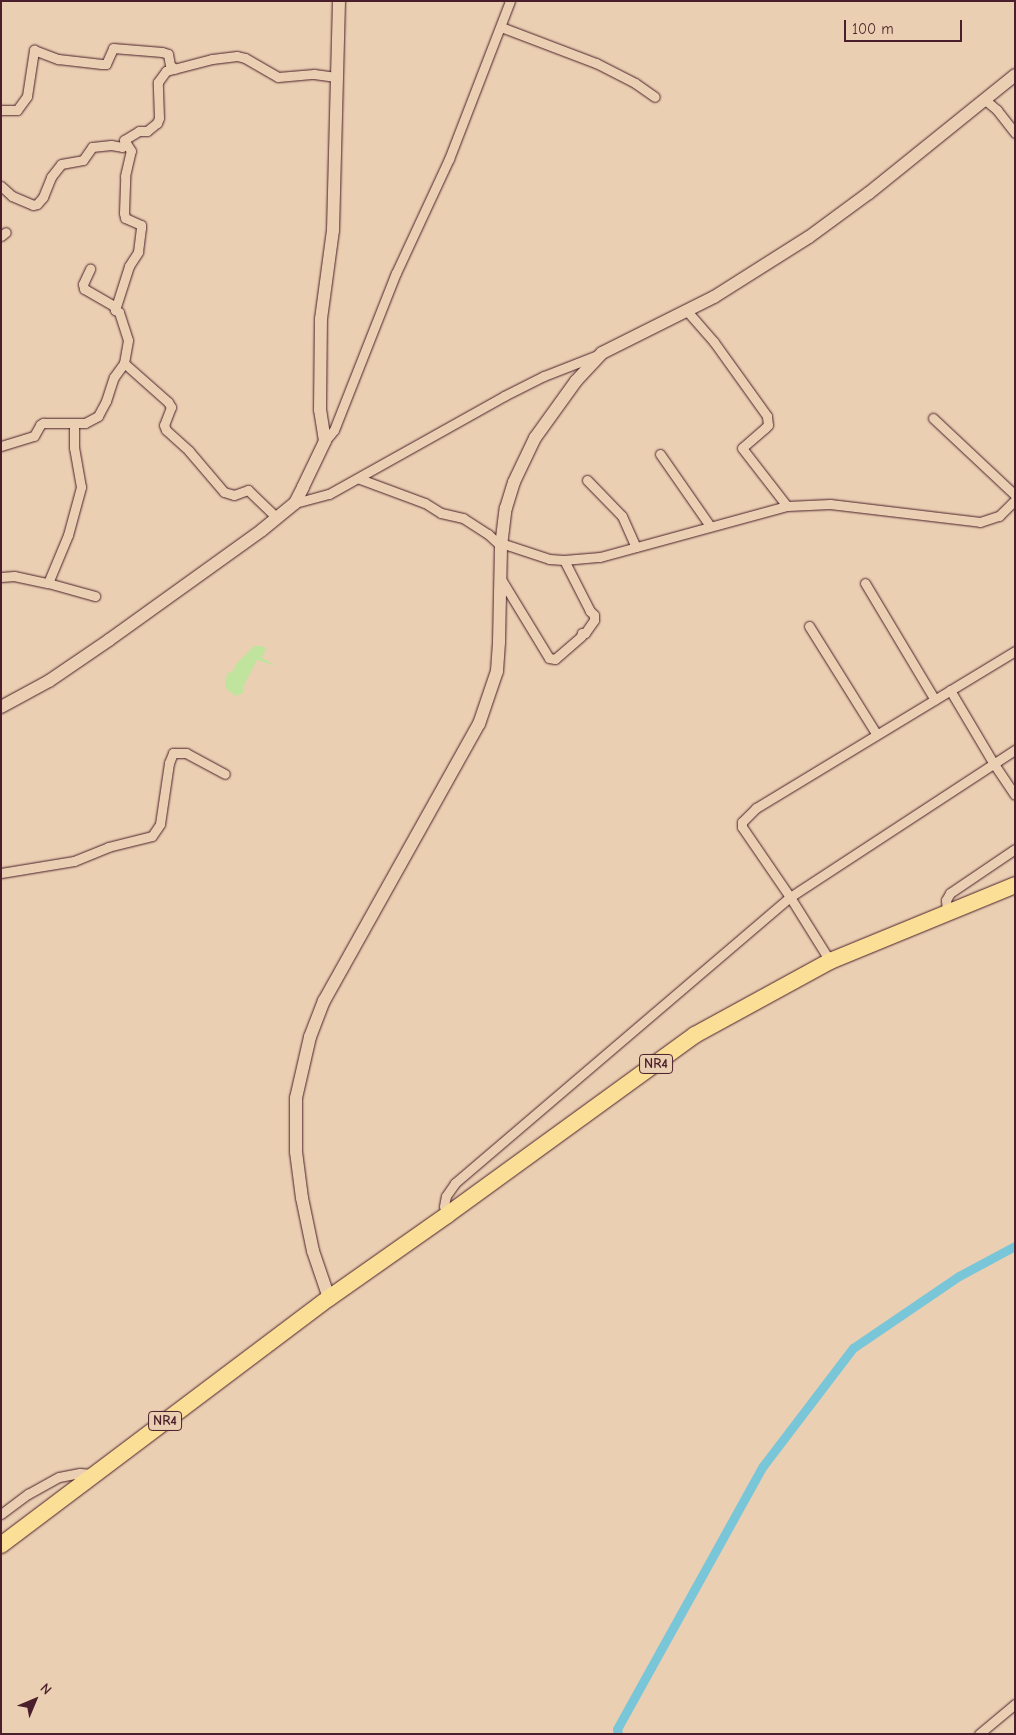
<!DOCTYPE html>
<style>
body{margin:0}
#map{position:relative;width:1016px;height:1735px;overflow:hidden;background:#ebcfb2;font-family:"Comic Neue",sans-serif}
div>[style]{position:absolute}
.green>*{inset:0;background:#c0e39d}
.canal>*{height:9px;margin:-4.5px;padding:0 4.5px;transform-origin:4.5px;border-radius:4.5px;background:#7ac6d9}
.roads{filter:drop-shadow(0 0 1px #4a1f2b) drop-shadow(0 0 1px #4a1f2b)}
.street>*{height:9px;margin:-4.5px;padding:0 4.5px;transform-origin:4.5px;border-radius:4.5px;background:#ebcfb2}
.secondary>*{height:12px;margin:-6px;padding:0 6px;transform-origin:6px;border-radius:6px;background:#ebcfb2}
.highway>*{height:16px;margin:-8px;padding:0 8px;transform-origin:8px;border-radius:8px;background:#fbdf96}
span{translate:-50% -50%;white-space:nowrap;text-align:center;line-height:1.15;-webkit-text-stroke:4px #ebcfb2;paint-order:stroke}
.shield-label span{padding:1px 4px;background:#ebcfb2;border:1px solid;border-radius:4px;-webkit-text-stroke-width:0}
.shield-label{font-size:14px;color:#4a1f2b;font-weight:700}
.frame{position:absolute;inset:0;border:2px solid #4a1f2b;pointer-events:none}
.north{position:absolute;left:10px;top:1675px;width:50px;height:50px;-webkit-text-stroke:4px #ebcfb2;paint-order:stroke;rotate:45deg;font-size:14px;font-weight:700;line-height:20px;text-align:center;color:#4a1f2b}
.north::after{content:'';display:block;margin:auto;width:18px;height:22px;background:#4a1f2b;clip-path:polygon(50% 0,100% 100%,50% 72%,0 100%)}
.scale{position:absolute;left:844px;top:20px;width:118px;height:22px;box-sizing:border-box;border:2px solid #4a1f2b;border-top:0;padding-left:6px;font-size:15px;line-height:18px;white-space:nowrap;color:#4a1f2b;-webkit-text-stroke:4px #ebcfb2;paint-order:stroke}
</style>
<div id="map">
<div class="green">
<div style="clip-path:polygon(254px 646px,263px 646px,266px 649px,262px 658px,277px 666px,257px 660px,243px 687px,243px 693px,236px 696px,227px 690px,225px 684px,227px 674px,234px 670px,235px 665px)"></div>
</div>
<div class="canal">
<div style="left:618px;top:1734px;width:5px;rotate:-101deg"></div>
<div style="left:617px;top:1729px;width:301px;rotate:-61deg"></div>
<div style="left:763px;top:1466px;width:148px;rotate:-52.7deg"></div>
<div style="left:853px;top:1348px;width:128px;rotate:-34.2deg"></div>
<div style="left:959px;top:1276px;width:64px;rotate:-28.2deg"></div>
</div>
<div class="roads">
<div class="street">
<div style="left:501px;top:27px;width:102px;rotate:20.8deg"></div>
<div style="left:596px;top:63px;width:44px;rotate:27.1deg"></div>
<div style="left:635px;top:83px;width:24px;rotate:35deg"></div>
<div style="left:984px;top:99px;width:17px;rotate:40deg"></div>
<div style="left:997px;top:110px;width:29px;rotate:52deg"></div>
<div style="left:1px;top:110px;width:16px"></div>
<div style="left:17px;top:110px;width:17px;rotate:-54deg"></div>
<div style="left:27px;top:96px;width:47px;rotate:-81.3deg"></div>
<div style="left:34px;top:50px;width:26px;rotate:21deg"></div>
<div style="left:58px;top:59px;width:44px;rotate:6.5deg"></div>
<div style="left:102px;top:64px;width:4px"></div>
<div style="left:106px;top:64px;width:17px;rotate:-66deg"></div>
<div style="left:113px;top:48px;width:49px;rotate:4.7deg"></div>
<div style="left:162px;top:52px;width:6px;rotate:18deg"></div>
<div style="left:168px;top:54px;width:11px;rotate:80deg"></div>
<div style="left:170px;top:65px;width:6px;rotate:39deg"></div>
<div style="left:1px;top:186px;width:15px;rotate:42deg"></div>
<div style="left:12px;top:196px;width:23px;rotate:23deg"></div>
<div style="left:33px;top:205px;width:4px;rotate:-14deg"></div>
<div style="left:37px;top:204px;width:9px;rotate:-49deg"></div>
<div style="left:43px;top:197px;width:22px;rotate:-68deg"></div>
<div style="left:51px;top:177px;width:16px;rotate:-52deg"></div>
<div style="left:61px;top:164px;width:22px;rotate:-10deg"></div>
<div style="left:83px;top:160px;width:16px;rotate:-55deg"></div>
<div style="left:92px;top:147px;width:19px;rotate:-6deg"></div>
<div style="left:111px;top:145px;width:11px;rotate:10deg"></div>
<div style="left:122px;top:147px;width:5px;rotate:-53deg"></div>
<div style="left:1px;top:236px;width:6px;rotate:-39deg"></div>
<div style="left:115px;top:310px;width:46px;rotate:-72.3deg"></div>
<div style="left:129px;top:266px;width:17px;rotate:-57deg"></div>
<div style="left:138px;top:252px;width:24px;rotate:-83deg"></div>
<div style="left:141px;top:228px;width:3px;rotate:-90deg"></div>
<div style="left:141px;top:225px;width:17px;rotate:-156deg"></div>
<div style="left:125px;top:218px;width:5px;rotate:-101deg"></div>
<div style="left:124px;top:213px;width:37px;rotate:-88deg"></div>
<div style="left:125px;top:176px;width:26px;rotate:-77deg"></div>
<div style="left:131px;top:151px;width:13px;rotate:-122deg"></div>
<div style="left:124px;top:140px;width:17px;rotate:-31deg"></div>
<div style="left:139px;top:131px;width:8px"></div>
<div style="left:147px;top:131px;width:13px;rotate:-39deg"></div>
<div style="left:157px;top:123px;width:5px;rotate:-68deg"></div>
<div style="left:159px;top:118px;width:36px;rotate:-92deg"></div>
<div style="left:158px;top:82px;width:14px;rotate:-54deg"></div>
<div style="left:166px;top:71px;width:48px;rotate:-14.6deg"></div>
<div style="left:212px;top:59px;width:25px;rotate:-7deg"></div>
<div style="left:237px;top:56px;width:8px;rotate:14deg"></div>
<div style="left:245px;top:58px;width:38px;rotate:30deg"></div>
<div style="left:278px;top:77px;width:36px;rotate:-5deg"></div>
<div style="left:314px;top:74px;width:22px;rotate:8deg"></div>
<div style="left:687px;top:311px;width:41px;rotate:48.9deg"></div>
<div style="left:714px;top:342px;width:91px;rotate:54.4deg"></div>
<div style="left:767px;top:416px;width:9px;rotate:84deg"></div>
<div style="left:768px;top:425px;width:4px;rotate:135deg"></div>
<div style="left:765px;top:428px;width:30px;rotate:139deg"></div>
<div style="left:742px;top:448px;width:73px;rotate:52.2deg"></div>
<div style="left:124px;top:363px;width:59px;rotate:41.6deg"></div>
<div style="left:168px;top:402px;width:6px;rotate:59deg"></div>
<div style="left:171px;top:407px;width:19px;rotate:111deg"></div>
<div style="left:164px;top:425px;width:5px;rotate:68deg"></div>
<div style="left:166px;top:430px;width:31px;rotate:42deg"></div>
<div style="left:189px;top:451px;width:54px;rotate:49.5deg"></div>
<div style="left:224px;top:492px;width:10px;rotate:17deg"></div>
<div style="left:234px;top:495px;width:15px;rotate:-20deg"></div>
<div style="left:248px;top:490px;width:40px;rotate:44deg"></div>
<div style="left:933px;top:418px;width:112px;rotate:43.2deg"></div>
<div style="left:325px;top:441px;width:14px;rotate:-51deg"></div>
<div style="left:334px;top:430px;width:169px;rotate:-68.5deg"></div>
<div style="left:396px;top:273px;width:126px;rotate:-65.1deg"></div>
<div style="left:449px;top:159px;width:169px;rotate:-68.9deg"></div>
<div style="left:1px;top:446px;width:34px;rotate:-17deg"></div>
<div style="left:34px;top:436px;width:13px;rotate:-61deg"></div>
<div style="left:40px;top:425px;width:4px;rotate:-34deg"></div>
<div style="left:43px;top:423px;width:42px"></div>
<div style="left:85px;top:423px;width:15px;rotate:-28deg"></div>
<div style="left:98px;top:416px;width:17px;rotate:-62deg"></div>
<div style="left:106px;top:401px;width:25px;rotate:-72deg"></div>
<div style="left:114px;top:377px;width:17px;rotate:-54deg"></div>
<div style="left:124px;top:363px;width:23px;rotate:-80deg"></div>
<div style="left:128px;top:340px;width:29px;rotate:-108deg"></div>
<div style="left:119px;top:312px;width:4px;rotate:-153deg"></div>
<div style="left:115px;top:310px;width:4px;rotate:-104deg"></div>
<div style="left:114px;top:306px;width:34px;rotate:-150deg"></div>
<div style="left:84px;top:289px;width:5px;rotate:-101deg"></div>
<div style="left:83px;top:284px;width:17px;rotate:-65deg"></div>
<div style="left:660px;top:454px;width:88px;rotate:55.2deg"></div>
<div style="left:360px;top:479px;width:69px;rotate:20.3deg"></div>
<div style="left:425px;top:503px;width:19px;rotate:32deg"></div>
<div style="left:441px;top:513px;width:23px;rotate:13deg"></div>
<div style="left:463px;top:518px;width:30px;rotate:33deg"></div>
<div style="left:488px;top:534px;width:18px;rotate:43deg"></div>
<div style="left:587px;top:480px;width:50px;rotate:45.8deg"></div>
<div style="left:622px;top:516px;width:34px;rotate:66deg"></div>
<div style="left:295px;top:503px;width:35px;rotate:-15deg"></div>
<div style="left:329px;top:494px;width:201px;rotate:-29.2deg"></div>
<div style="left:504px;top:396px;width:45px;rotate:-26.6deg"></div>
<div style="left:544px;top:376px;width:60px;rotate:-21.4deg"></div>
<div style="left:501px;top:543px;width:51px;rotate:18.4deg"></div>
<div style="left:549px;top:559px;width:15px;rotate:4deg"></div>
<div style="left:564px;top:560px;width:36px;rotate:-5deg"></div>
<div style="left:600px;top:557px;width:194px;rotate:-15.3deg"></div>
<div style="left:787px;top:506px;width:43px;rotate:-2.7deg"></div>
<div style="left:830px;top:504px;width:151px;rotate:6.8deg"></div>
<div style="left:980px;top:522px;width:20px;rotate:-18deg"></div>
<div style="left:999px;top:516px;width:23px;rotate:-45deg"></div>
<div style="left:1px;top:577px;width:13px;rotate:-4deg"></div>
<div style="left:14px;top:576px;width:35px;rotate:12deg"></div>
<div style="left:48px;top:583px;width:49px;rotate:15.5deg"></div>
<div style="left:501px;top:579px;width:92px;rotate:58.7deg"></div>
<div style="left:549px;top:658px;width:6px;rotate:9deg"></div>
<div style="left:555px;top:659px;width:35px;rotate:-41deg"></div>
<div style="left:581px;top:636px;width:3px;rotate:-72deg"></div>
<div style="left:582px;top:633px;width:3px"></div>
<div style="left:585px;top:633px;width:16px;rotate:-55deg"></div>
<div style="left:594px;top:620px;width:5px;rotate:-90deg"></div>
<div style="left:594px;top:615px;width:6px;rotate:-135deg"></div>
<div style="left:590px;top:611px;width:57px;rotate:-117deg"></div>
<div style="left:48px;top:583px;width:52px;rotate:-67.4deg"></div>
<div style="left:68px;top:535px;width:50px;rotate:-74.8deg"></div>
<div style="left:81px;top:487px;width:40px;rotate:-100deg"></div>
<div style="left:74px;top:448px;width:25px;rotate:-90deg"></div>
<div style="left:865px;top:583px;width:136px;rotate:59.1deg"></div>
<div style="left:809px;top:626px;width:128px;rotate:58deg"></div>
<div style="left:950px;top:690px;width:86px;rotate:59.3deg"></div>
<div style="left:994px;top:764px;width:37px;rotate:56deg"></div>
<div style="left:1px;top:873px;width:74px;rotate:-9.3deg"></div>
<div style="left:74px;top:861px;width:37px;rotate:-22deg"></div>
<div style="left:108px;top:847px;width:45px;rotate:-14deg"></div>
<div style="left:152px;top:836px;width:14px;rotate:-56deg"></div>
<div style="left:160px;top:824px;width:62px;rotate:-81.6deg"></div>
<div style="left:169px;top:763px;width:11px;rotate:-68deg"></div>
<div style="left:173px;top:753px;width:13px"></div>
<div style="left:186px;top:753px;width:44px;rotate:28.3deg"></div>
<div style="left:947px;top:913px;width:13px;rotate:-94deg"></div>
<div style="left:946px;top:900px;width:8px;rotate:-60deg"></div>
<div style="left:950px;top:893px;width:78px;rotate:-34.1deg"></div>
<div style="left:830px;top:961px;width:75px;rotate:-122deg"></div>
<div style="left:790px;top:897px;width:85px;rotate:-124.4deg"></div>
<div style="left:742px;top:827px;width:5px;rotate:-90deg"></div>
<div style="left:742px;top:822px;width:20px;rotate:-45deg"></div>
<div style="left:756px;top:808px;width:303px;rotate:-31.2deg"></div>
<div style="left:447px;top:1215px;width:9px;rotate:-108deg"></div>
<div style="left:444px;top:1206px;width:10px;rotate:-79deg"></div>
<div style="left:446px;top:1196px;width:16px;rotate:-55deg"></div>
<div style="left:455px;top:1183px;width:440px;rotate:-40.5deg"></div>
<div style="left:790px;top:897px;width:269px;rotate:-33.2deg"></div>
<div style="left:1px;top:1514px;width:34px;rotate:-37deg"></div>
<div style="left:28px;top:1494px;width:35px;rotate:-29deg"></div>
<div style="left:59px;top:1477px;width:21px;rotate:-11deg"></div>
<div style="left:80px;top:1473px;width:12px;rotate:5deg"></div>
<div style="left:979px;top:1734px;width:47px;rotate:-39.8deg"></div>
</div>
<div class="secondary">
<div style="left:1px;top:707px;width:55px;rotate:-28.4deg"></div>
<div style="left:49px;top:681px;width:73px;rotate:-34.3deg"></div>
<div style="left:109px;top:640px;width:188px;rotate:-35.7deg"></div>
<div style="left:262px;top:530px;width:43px;rotate:-39.3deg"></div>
<div style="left:295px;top:503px;width:18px;rotate:-63deg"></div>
<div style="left:303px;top:487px;width:51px;rotate:-64.4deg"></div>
<div style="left:325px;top:441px;width:31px;rotate:-99deg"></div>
<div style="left:320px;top:410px;width:91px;rotate:-89.4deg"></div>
<div style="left:321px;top:319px;width:90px;rotate:-82.3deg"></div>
<div style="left:333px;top:230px;width:229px;rotate:-88.5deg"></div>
<div style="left:329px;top:1298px;width:50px;rotate:-108.8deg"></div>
<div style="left:313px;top:1251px;width:54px;rotate:-101.7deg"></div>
<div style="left:302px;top:1198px;width:46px;rotate:-97.4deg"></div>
<div style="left:296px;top:1152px;width:54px;rotate:-90deg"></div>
<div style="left:296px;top:1098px;width:63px;rotate:-77.1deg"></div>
<div style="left:310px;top:1037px;width:39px;rotate:-69deg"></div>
<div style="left:324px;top:1001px;width:317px;rotate:-60.8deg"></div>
<div style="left:479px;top:724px;width:56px;rotate:-71.2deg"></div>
<div style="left:497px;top:671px;width:29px;rotate:-86deg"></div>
<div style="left:499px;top:642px;width:96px;rotate:-88.8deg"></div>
<div style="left:501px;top:546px;width:38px;rotate:-83deg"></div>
<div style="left:506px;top:508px;width:27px;rotate:-73deg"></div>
<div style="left:514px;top:482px;width:49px;rotate:-64.5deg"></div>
<div style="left:535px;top:438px;width:70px;rotate:-54.3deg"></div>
<div style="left:576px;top:381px;width:38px;rotate:-47deg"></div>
<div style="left:602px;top:353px;width:125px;rotate:-26.6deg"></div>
<div style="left:714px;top:297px;width:112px;rotate:-32.3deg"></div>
<div style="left:809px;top:237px;width:74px;rotate:-36.3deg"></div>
<div style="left:869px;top:193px;width:188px;rotate:-38.9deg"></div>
</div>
<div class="highway">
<div style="left:1px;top:1545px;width:411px;rotate:-37deg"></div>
<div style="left:329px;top:1298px;width:144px;rotate:-35.1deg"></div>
<div style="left:447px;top:1215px;width:306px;rotate:-36deg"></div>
<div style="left:695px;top:1035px;width:154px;rotate:-28.7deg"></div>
<div style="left:830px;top:961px;width:200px;rotate:-22.3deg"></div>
</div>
</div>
<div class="shield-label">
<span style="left:656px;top:1064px">NR4</span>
<span style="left:165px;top:1421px">NR4</span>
</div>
<div class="frame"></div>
<div class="north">N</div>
<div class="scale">100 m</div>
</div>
